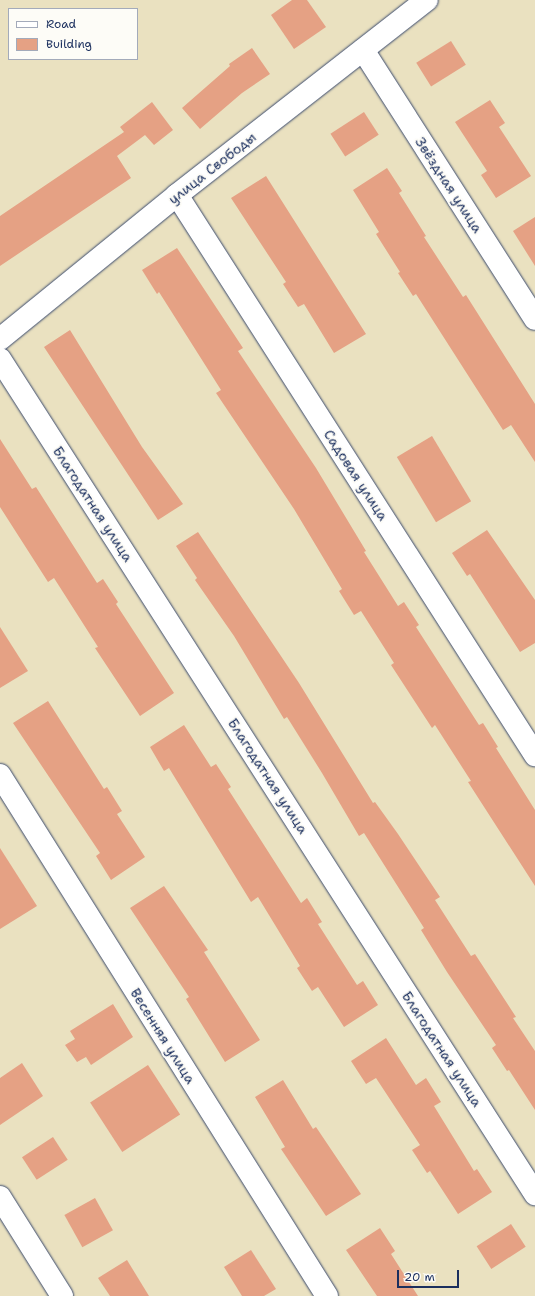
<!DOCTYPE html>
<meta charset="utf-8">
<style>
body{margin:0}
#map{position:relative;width:535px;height:1296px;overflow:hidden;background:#eae1c0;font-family:"Shantell Sans",sans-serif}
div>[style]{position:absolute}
.building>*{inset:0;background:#e5a184;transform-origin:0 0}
.roads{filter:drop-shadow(0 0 1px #3a4a6d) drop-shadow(0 0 1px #3a4a6d)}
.street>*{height:22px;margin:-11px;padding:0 11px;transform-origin:11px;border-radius:11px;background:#fff}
span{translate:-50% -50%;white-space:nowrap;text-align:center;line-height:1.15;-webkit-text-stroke:4px #fdfcf7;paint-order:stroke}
.street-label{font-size:14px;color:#1b2f5e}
.legend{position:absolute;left:8px;top:8px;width:130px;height:52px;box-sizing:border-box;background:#fdfcf7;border:1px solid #a3aaba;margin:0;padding:5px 7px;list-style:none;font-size:12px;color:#1b2f5e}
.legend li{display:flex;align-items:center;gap:8px;height:20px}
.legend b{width:20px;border:1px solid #a3aaba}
.scale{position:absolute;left:397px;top:1270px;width:62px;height:18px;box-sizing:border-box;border:2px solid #1b2f5e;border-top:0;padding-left:5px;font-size:12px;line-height:14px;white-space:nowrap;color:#1b2f5e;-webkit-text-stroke:3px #fdfcf7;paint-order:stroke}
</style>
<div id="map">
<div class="building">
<div style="clip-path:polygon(292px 0,307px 0,326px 27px,294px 49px,271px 15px)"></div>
<div style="left:451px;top:41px;width:28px;height:41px;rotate:58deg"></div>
<div style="clip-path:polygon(252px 48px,270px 74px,242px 93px,200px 129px,182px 108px,230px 66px,229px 64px)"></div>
<div style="clip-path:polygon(490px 100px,505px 123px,499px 127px,531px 176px,496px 198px,481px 175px,487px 171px,455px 122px)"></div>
<div style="clip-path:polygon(152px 102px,173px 130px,154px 145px,145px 135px,117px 156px,131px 178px,0 266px,0 216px,124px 132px,120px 127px)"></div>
<div style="left:364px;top:112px;width:27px;height:40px;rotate:57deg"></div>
<div style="clip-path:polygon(387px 168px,402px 191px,399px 193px,426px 236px,424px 237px,463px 297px,466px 295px,535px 404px,535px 462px,511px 425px,503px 430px,416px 294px,413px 296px,398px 273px,400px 272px,376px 234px,379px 232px,353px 190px)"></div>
<div style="clip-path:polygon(266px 176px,366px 334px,334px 353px,304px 304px,298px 307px,283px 284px,286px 282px,231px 198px)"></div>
<div style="clip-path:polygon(535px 217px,535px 266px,513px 231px)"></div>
<div style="clip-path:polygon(177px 248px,243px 348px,238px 351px,316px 468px,366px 551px,364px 552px,398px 606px,404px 602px,419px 625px,416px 627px,479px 725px,483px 723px,498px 747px,496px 748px,535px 810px,535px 886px,468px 782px,471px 781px,435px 725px,432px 728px,391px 665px,394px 663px,361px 611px,354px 615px,339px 591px,342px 589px,294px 509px,216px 393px,221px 390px,159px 292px,157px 294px,142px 270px)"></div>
<div style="clip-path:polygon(70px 330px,142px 447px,183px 504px,158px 520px,44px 347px)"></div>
<div style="left:432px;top:436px;width:76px;height:41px;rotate:59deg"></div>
<div style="clip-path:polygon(0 439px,32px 489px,36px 487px,97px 583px,103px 579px,118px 602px,116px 604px,174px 693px,140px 716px,95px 648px,98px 647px,54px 578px,48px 582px,0 507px)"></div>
<div style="clip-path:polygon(487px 530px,535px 600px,535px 643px,520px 652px,470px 574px,467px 576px,452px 553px)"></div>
<div style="clip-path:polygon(198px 532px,299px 683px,373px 803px,375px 802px,398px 834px,440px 897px,435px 900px,471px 956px,475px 954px,516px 1017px,513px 1018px,535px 1051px,535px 1110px,509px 1070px,507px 1071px,492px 1048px,496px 1045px,447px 972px,421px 930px,424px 928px,364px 833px,359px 836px,322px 773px,287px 717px,284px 719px,234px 636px,195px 580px,197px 578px,176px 546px)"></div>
<div style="clip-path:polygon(0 627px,28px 671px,0 688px)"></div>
<div style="clip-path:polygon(48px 701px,104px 789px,107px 787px,122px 811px,117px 814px,145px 857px,111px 880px,96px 856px,100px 853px,13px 723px)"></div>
<div style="clip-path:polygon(184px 725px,211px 767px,216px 764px,231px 787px,228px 789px,301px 903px,307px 898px,322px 922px,318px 924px,357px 985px,363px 981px,378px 1005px,344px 1027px,318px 987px,312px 991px,297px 968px,300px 966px,258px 897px,251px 902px,169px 768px,164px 771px,150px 747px)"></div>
<div style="clip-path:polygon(0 848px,37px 906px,0 929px)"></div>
<div style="clip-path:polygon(164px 886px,208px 950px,204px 952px,260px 1040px,225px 1062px,186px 999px,189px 997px,130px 908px)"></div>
<div style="clip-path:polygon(113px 1004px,133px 1037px,91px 1065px,86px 1057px,77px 1062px,65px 1045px,75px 1039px,70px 1031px)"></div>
<div style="clip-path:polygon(386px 1038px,416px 1085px,426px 1078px,441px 1102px,434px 1106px,474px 1171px,477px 1169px,492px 1192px,458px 1214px,430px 1171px,427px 1173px,412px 1150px,420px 1145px,376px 1078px,366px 1084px,351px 1061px)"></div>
<div style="clip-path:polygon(22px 1063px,43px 1096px,0 1125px,0 1078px)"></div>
<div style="left:148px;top:1065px;width:59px;height:69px;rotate:57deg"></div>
<div style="clip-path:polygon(283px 1080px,313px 1129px,316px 1127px,361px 1194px,326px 1216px,281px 1149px,285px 1147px,255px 1097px)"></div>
<div style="left:53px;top:1137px;width:27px;height:37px;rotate:57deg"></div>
<div style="left:95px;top:1198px;width:37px;height:35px;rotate:61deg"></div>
<div style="left:511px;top:1224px;width:27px;height:41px;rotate:57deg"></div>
<div style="clip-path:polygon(380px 1228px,395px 1251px,391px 1254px,418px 1296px,377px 1296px,346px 1250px)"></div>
<div style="clip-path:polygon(251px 1250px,276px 1289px,264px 1296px,242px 1296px,224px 1267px)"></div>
<div style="clip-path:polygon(127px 1260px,149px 1296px,110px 1296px,98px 1278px)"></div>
</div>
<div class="roads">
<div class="street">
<div style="left:363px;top:50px;width:319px;rotate:57.4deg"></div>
<div style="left:177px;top:195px;width:665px;rotate:57.41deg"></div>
<div style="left:0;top:339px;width:228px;rotate:-39.1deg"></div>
<div style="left:177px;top:195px;width:317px;rotate:-38deg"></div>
<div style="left:0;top:359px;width:992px;rotate:57.35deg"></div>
<div style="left:0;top:775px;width:615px;rotate:57.89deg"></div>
<div style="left:0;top:1197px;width:117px;rotate:57.9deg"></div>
</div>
</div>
<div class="street-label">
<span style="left:212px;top:168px;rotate:-38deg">улица Свободы</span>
<span style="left:449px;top:185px;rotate:57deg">Звёздная улица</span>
<span style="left:356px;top:475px;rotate:57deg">Садовая улица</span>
<span style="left:93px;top:504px;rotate:57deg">Благодатная улица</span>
<span style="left:268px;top:776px;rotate:57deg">Благодатная улица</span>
<span style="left:163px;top:1036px;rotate:58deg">Весенняя улица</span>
<span style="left:442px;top:1049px;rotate:57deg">Благодатная улица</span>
</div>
<ul class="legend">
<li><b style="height:5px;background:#fff"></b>Road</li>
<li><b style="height:11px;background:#e5a184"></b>Building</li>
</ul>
<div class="scale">20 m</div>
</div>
